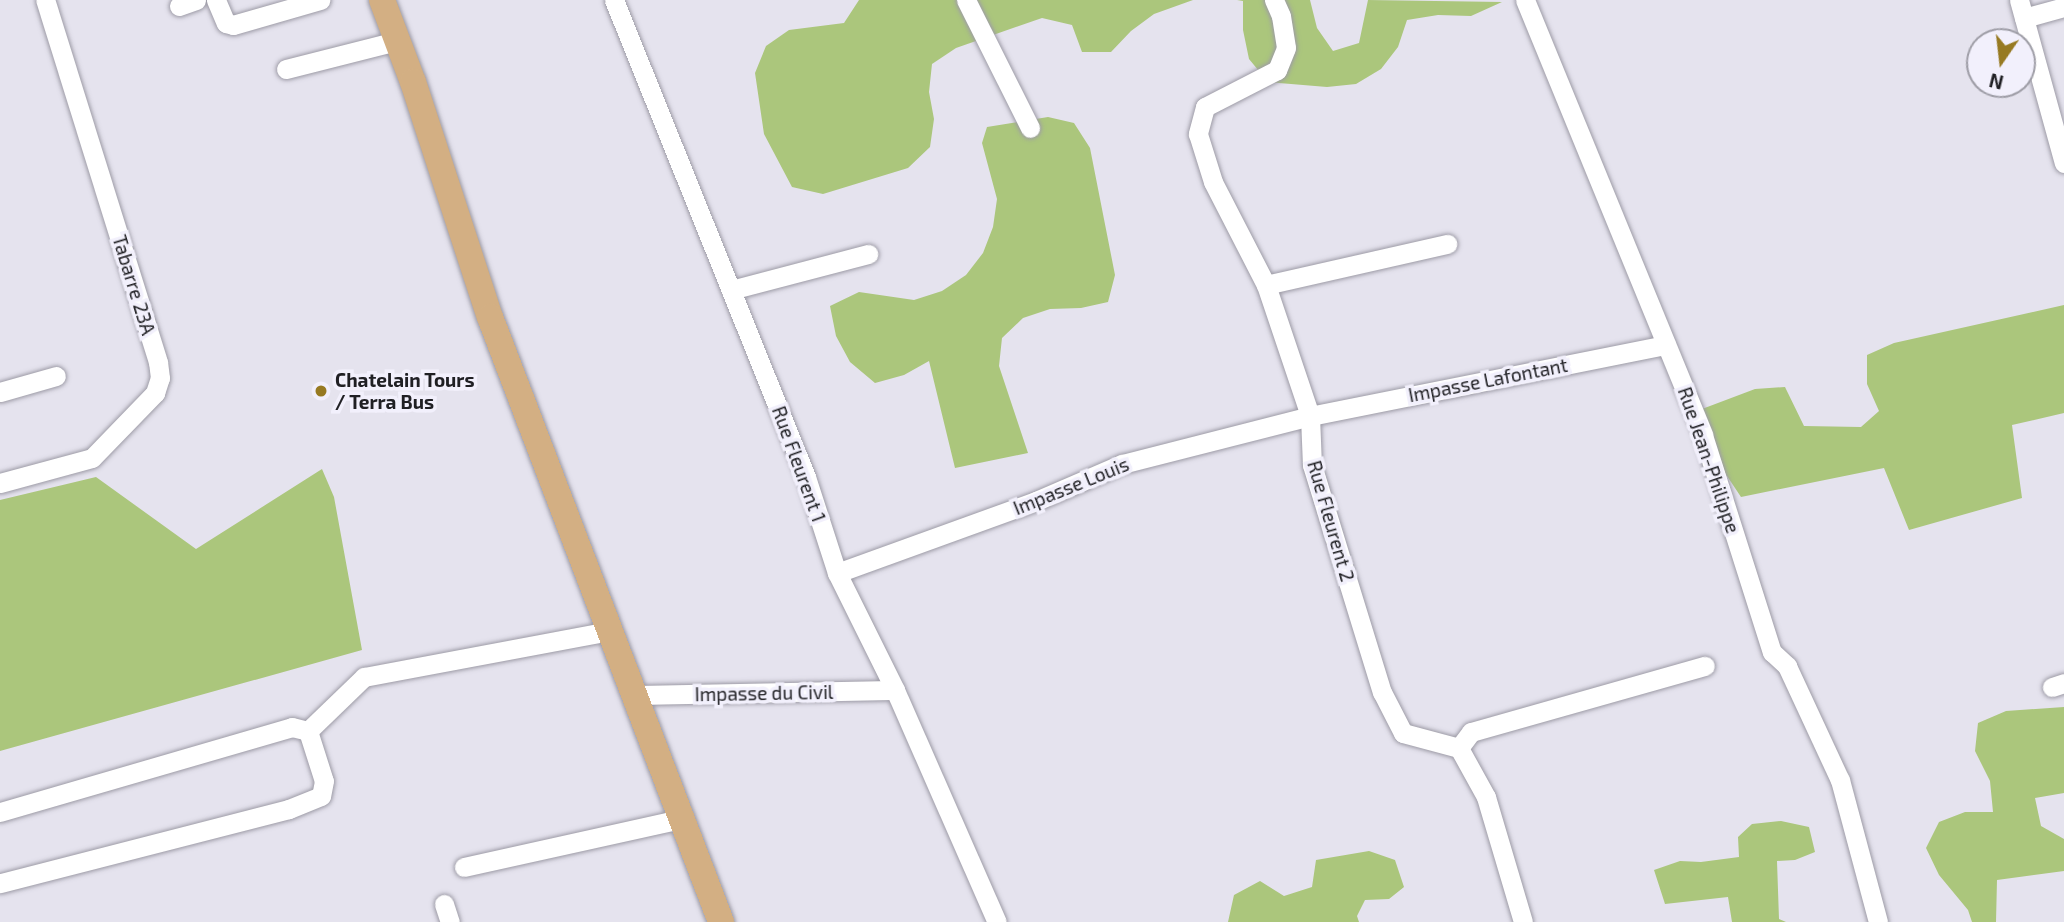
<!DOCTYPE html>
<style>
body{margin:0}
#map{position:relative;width:2064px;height:922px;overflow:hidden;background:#e5e3ee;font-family:"Exo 2",sans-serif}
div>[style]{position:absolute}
.green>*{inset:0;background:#abc67c}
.roads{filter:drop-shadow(0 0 2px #9d9ba6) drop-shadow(0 0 2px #9d9ba6)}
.minor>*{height:19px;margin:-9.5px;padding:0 9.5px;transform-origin:9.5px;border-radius:9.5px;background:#fff}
.major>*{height:26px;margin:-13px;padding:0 13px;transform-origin:13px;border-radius:13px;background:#d3af83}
.dots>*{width:19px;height:19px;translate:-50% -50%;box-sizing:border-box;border:4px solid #f2f0fc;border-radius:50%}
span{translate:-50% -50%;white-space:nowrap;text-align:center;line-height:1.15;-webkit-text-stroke:7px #f2f0fc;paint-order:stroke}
.street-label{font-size:19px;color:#202024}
.poi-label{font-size:19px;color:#202024;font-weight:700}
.left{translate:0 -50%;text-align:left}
.north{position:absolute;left:1966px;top:28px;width:70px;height:70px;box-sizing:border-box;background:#f2f0fc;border:2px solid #9e9da6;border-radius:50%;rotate:194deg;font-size:19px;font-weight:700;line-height:28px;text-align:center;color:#202024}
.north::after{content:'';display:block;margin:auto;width:24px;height:32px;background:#977a22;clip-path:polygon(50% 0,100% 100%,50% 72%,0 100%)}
</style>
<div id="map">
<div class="green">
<div style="clip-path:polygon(859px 0,1193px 0,1154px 14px,1131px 31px,1111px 52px,1082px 52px,1072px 25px,1042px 18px,956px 48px,932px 64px,929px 92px,934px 119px,930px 147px,908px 168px,823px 194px,792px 187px,764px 134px,755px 73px,766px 46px,789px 30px,844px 23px)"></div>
<div style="clip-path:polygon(1237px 0,1310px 0,1317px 28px,1333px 51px,1359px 43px,1368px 0,1502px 2px,1471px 16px,1438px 15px,1407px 20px,1398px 47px,1381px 69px,1356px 84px,1327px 87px,1268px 82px,1249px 59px,1243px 30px,1243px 1px)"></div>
<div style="clip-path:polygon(1048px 117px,1074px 123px,1090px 148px,1115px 275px,1108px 302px,1081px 308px,1050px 309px,1023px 318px,1002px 338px,999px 366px,1028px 453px,955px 468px,929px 361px,904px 375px,875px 383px,850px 362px,836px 336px,830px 306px,859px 292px,914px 300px,942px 291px,966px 275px,983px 253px,993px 227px,997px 199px,982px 143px,987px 127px)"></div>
<div style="clip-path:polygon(2064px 305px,2064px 413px,2012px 425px,2022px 498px,1909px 530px,1884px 468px,1741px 497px,1717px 461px,1702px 409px,1755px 389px,1785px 387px,1804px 426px,1861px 427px,1879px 411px,1867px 384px,1867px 355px,1894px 343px)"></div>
<div style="clip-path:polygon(322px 469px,334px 497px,362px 650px,0 751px,0 500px,96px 477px,196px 549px)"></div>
<div style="clip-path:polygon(2064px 707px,2064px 793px,2035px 798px,2041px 826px,2064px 839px,2064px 871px,1997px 880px,1996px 922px,1972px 922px,1968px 910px,1939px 875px,1926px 848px,1939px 822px,1965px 812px,1993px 812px,1990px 781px,1975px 751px,1978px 723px,2006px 711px)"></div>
<div style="clip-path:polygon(1781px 821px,1809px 827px,1815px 852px,1795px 860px,1777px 861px,1779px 919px,1786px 922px,1732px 922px,1728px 897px,1665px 904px,1654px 870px,1680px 861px,1701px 862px,1739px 857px,1738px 837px,1752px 824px)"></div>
<div style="clip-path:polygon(1369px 851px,1395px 860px,1404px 887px,1389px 899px,1365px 900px,1357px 916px,1359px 922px,1228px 922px,1234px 895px,1260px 881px,1284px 896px,1312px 887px,1316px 860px)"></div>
</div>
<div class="roads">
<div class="minor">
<div style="left:216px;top:0;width:25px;rotate:67deg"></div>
<div style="left:226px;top:23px;width:7px;rotate:16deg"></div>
<div style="left:233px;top:25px;width:91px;rotate:-16deg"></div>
<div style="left:614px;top:0;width:514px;rotate:68.07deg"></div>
<div style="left:806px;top:477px;width:101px;rotate:72.1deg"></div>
<div style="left:837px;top:573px;width:131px;rotate:63.6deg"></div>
<div style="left:895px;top:690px;width:253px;rotate:66.3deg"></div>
<div style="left:966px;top:0;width:143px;rotate:63.4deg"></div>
<div style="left:1274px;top:0;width:17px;rotate:66deg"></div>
<div style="left:1281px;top:16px;width:32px;rotate:81deg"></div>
<div style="left:1286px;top:48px;width:24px;rotate:112deg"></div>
<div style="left:1277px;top:70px;width:81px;rotate:152.8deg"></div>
<div style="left:1205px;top:107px;width:28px;rotate:105deg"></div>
<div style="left:1198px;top:134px;width:50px;rotate:72.6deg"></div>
<div style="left:1213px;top:182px;width:116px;rotate:62.8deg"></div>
<div style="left:1266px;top:285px;width:138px;rotate:71.4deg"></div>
<div style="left:1310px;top:416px;width:49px;rotate:87.7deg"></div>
<div style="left:1312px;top:465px;width:238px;rotate:72.9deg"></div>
<div style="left:1382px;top:692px;width:46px;rotate:62.9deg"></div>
<div style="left:1403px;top:733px;width:58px;rotate:15deg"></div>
<div style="left:1459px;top:748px;width:56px;rotate:61.1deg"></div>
<div style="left:1486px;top:797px;width:130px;rotate:73.5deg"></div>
<div style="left:1525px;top:0;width:470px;rotate:67.7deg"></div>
<div style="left:1703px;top:435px;width:228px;rotate:72.4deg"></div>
<div style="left:1772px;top:652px;width:21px;rotate:43deg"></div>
<div style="left:1787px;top:666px;width:126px;rotate:65.1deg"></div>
<div style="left:1840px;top:780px;width:147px;rotate:75deg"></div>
<div style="left:2019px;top:0;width:169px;rotate:74.6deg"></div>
<div style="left:179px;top:6px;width:18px;rotate:-19deg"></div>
<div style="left:2024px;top:18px;width:41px;rotate:-15.4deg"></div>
<div style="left:286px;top:69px;width:114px;rotate:-14.2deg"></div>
<div style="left:1266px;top:285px;width:186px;rotate:-12.8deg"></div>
<div style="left:731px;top:290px;width:142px;rotate:-14.7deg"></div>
<div style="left:0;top:392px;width:58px;rotate:-15.9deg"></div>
<div style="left:0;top:483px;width:95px;rotate:-15.2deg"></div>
<div style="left:92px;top:458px;width:91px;rotate:-45.9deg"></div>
<div style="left:155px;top:393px;width:16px;rotate:-72deg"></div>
<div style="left:160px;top:378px;width:16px;rotate:-97deg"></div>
<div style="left:158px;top:362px;width:379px;rotate:-107.3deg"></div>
<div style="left:837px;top:573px;width:212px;rotate:-19.9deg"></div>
<div style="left:1036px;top:501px;width:94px;rotate:-23.3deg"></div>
<div style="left:1122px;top:464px;width:194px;rotate:-14.3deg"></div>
<div style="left:1310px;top:416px;width:363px;rotate:-11.3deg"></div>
<div style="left:2052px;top:687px;width:13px;rotate:-18deg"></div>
<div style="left:634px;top:695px;width:261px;rotate:-1.1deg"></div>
<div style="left:308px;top:731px;width:78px;rotate:-44deg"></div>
<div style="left:364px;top:677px;width:249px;rotate:-10.6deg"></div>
<div style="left:1459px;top:748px;width:20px;rotate:-53deg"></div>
<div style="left:1471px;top:732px;width:243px;rotate:-15.8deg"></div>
<div style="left:0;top:812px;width:304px;rotate:-16.2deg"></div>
<div style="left:292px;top:727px;width:16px;rotate:14deg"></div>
<div style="left:308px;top:731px;width:52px;rotate:72.3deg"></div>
<div style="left:324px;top:781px;width:15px;rotate:101deg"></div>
<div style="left:321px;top:796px;width:35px;rotate:158deg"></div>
<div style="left:289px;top:809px;width:298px;rotate:165.6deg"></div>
<div style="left:464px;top:867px;width:221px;rotate:-12.5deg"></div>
<div style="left:444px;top:904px;width:19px;rotate:72deg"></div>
</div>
<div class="major">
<div style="left:382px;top:0;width:88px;rotate:69.3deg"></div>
<div style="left:413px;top:82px;width:247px;rotate:71.9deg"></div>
<div style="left:490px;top:317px;width:648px;rotate:69.1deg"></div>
</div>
</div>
<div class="dots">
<div style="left:321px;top:391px;background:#977a22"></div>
</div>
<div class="street-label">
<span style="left:134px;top:285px;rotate:73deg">Tabarre 23A</span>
<span style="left:1488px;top:380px;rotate:-11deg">Impasse Lafontant</span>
<span style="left:1709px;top:460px;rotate:71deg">Rue Jean-Philippe</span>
<span style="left:799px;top:464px;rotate:70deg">Rue Fleurent 1</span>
<span style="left:1071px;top:486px;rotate:-22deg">Impasse Louis</span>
<span style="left:1331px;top:521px;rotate:74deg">Rue Fleurent 2</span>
<span style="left:764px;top:693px;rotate:-1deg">Impasse du Civil</span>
</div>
<div class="poi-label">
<span class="left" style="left:335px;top:391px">Chatelain Tours<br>/ Terra Bus</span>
</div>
<div class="north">N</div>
</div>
